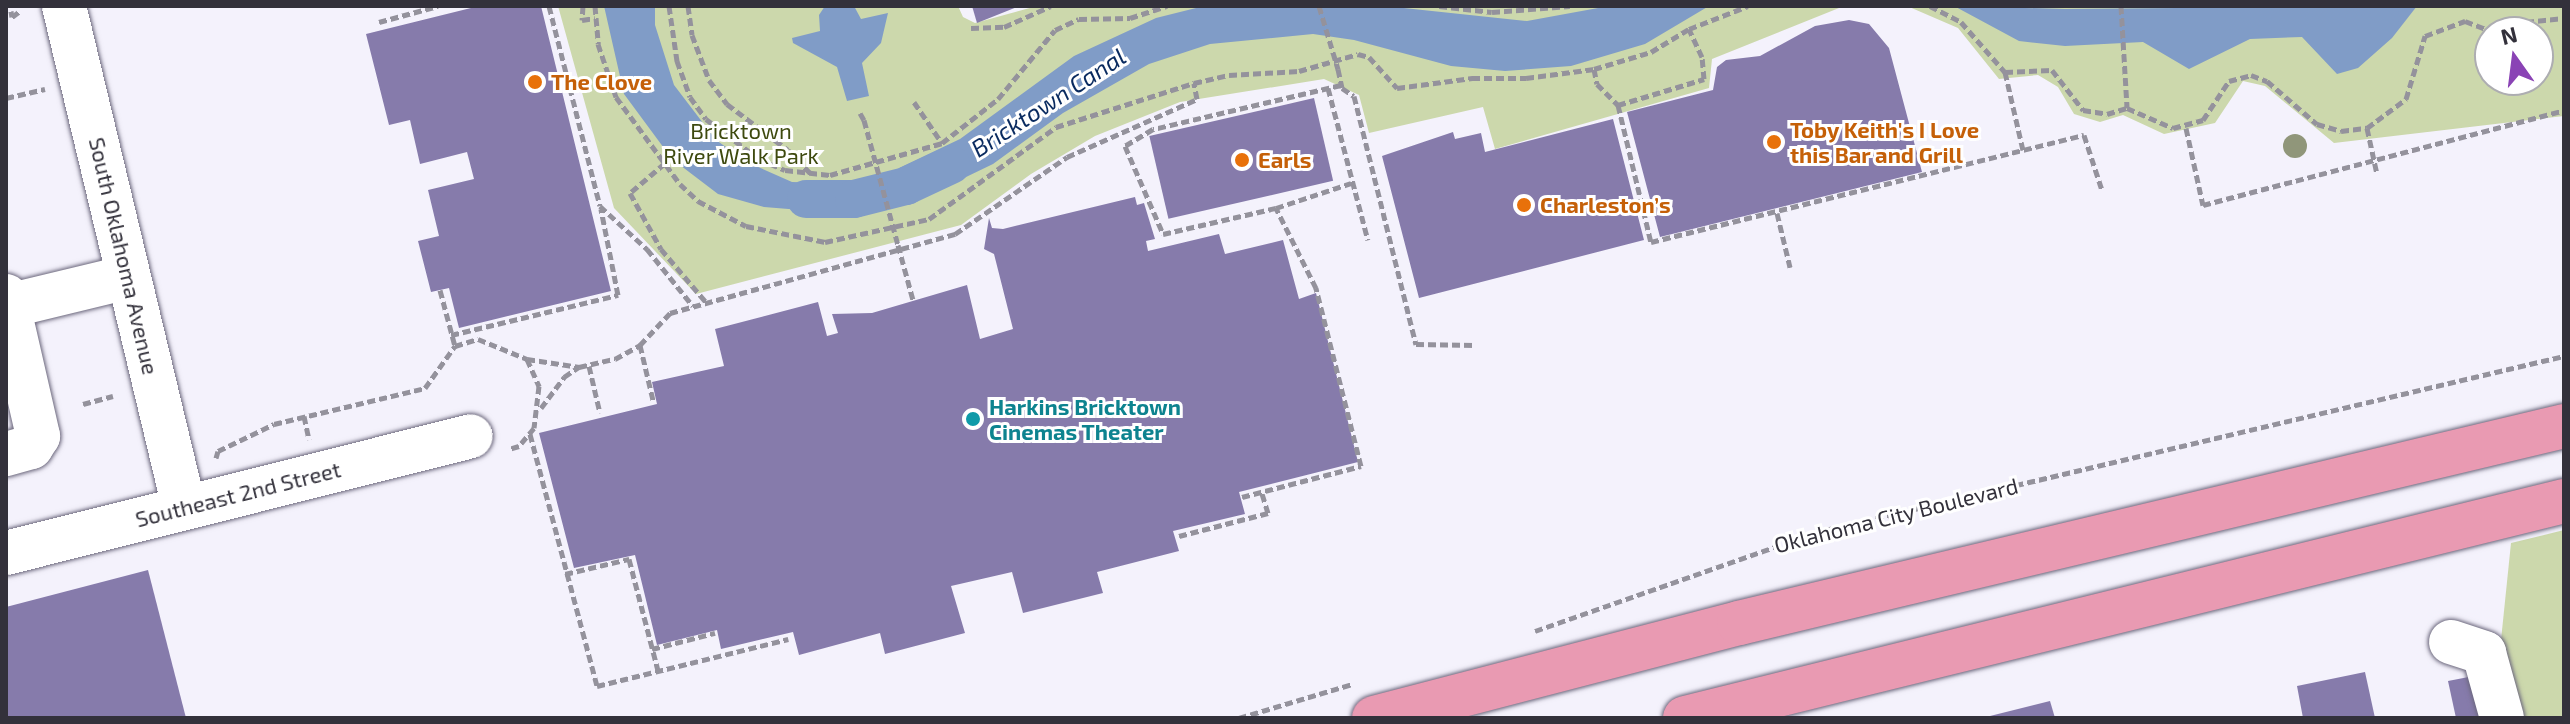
<!DOCTYPE html>
<meta charset="utf-8">
<style>
body{margin:0}
#map{position:relative;width:2570px;height:724px;overflow:hidden;background:#f4f2fc;font-family:"Exo 2",sans-serif}
div>[style]{position:absolute}
.green>*{inset:0;background:#ccd8ac}
.water>*{inset:0;background:#809cc7}
.canal>*{height:38px;margin:-19px;padding:0 19px;transform-origin:19px;border-radius:19px;background:#809cc7}
.building>*{inset:0;background:#867bab;transform-origin:0 0}
.path>*{height:5px;margin-top:-2.5px;transform-origin:0;background:repeating-linear-gradient(90deg,#94929c 0 8px,transparent 0 12px)}
.roads{filter:drop-shadow(0 0 2px #6c687d) drop-shadow(0 0 2px #6c687d)}
.minor>*{height:44px;margin:-22px;padding:0 22px;transform-origin:22px;border-radius:22px;background:#fff}
.major>*{height:44px;margin:-22px;padding:0 22px;transform-origin:22px;border-radius:22px;background:#e99ab2}
.path-bridge>*{height:5px;margin-top:-2.5px;transform-origin:0;background:repeating-linear-gradient(90deg,#94929c 0 8px,transparent 0 12px)}
.trees>*{width:24px;height:24px;margin:-12px;border-radius:50%;background:#90967a}
.dots>*{width:22px;height:22px;translate:-50% -50%;box-sizing:border-box;border:4px solid #fff;border-radius:50%}
span{translate:-50% -50%;white-space:nowrap;text-align:center;line-height:1.15;-webkit-text-stroke:6px #fff;paint-order:stroke}
.food-label{font-size:22px;color:#c56008;font-weight:700}
.left{translate:0 -50%;text-align:left}
.park-label{font-size:22px;color:#3e4a0f}
.street-label{font-size:22px;color:#33313b}
.culture-label{font-size:22px;color:#0d838f;font-weight:700}
.water-label{font-size:24px;color:#092a5f;font-style:italic}
.frame{position:absolute;inset:0;border:8px solid #33313b;pointer-events:none}
.north{position:absolute;left:2474px;top:16px;width:80px;height:80px;box-sizing:border-box;background:#fff;border:2px solid #adadb1;border-radius:50%;rotate:346deg;font-size:22px;font-weight:700;line-height:32px;text-align:center;color:#33313b}
.north::after{content:'';display:block;margin:auto;width:28px;height:36px;background:#8a43b5;clip-path:polygon(50% 0,100% 100%,50% 72%,0 100%)}
</style>
<div id="map">
<div class="green">
<div style="clip-path:polygon(558px 6px,958px 6px,963px 17px,975px 23px,1037px 6px,1844px 6px,1712px 59px,1709px 88px,1495px 149px,1483px 107px,1369px 133px,1359px 95px,1324px 79px,1180px 102px,1095px 136px,1031px 174px,961px 225px,696px 294px,614px 208px)"></div>
<div style="clip-path:polygon(evenodd,1907px 6px,2564px 6px,2564px 116px,2334px 143px,2265px 86px,2243px 81px,2215px 123px,2164px 134px,2123px 115px,2100px 122px,2074px 114px,2058px 87px,2038px 75px,1999px 79px,1958px 28px,1907px 6px,2490px 32px,2538px 32px,2538px 80px,2490px 80px,2490px 32px)"></div>
<div style="clip-path:polygon(2564px 530px,2564px 718px,2493px 718px,2511px 543px)"></div>
</div>
<div class="water">
<div style="clip-path:polygon(604px 6px,655px 6px,655px 25px,674px 85px,716px 140px,747px 162px,792px 182px,855px 184px,862px 215px,764px 207px,718px 194px,672px 159px,624px 94px)"></div>
<div style="clip-path:polygon(825px 6px,854px 6px,861px 19px,888px 13px,881px 43px,862px 63px,869px 96px,847px 101px,837px 67px,793px 43px,792px 38px,820px 31px,819px 15px)"></div>
<div style="clip-path:polygon(1385px 6px,1527px 21px,1609px 6px,1709px 6px,1645px 44px,1571px 66px,1505px 71px,1451px 66px,1354px 40px,1313px 34px,1210px 44px,1149px 64px,1063px 113px,993px 164px,908px 205px,899px 168px,960px 139px,1074px 56px,1156px 18px,1204px 6px)"></div>
<div style="clip-path:polygon(1954px 6px,2065px 9px,2417px 6px,2392px 38px,2358px 68px,2337px 74px,2302px 37px,2250px 39px,2189px 69px,2143px 42px,2065px 46px,2019px 41px)"></div>
</div>
<div class="canal">
<div style="left:806px;top:199px;width:48px"></div>
<div style="left:854px;top:199px;width:54px;rotate:-14deg"></div>
<div style="left:906px;top:186px;width:50px;rotate:-25deg"></div>
</div>
<div class="building">
<div style="clip-path:polygon(479px 6px,541px 6px,611px 291px,459px 328px,449px 288px,431px 292px,418px 241px,439px 236px,428px 190px,474px 179px,467px 152px,420px 164px,410px 120px,389px 125px,366px 34px)"></div>
<div style="clip-path:polygon(972px 6px,1017px 6px,1017px 7px,977px 23px)"></div>
<div style="clip-path:polygon(1849px 20px,1869px 24px,1889px 48px,1922px 172px,1660px 237px,1627px 112px,1713px 90px,1717px 67px,1726px 60px,1760px 56px,1815px 26px)"></div>
<div style="left:1314px;top:98px;width:85px;height:169px;rotate:77deg"></div>
<div style="clip-path:polygon(1613px 119px,1644px 240px,1419px 298px,1382px 156px,1453px 132px,1455px 139px,1481px 133px,1485px 152px)"></div>
<div style="clip-path:polygon(1135px 197px,1137px 205px,1144px 203px,1155px 239px,1146px 241px,1148px 251px,1219px 234px,1225px 254px,1283px 240px,1299px 299px,1316px 293px,1358px 462px,1239px 492px,1245px 514px,1173px 531px,1179px 551px,1097px 572px,1103px 593px,1023px 613px,1012px 572px,951px 586px,965px 633px,885px 654px,880px 633px,799px 655px,793px 632px,721px 649px,717px 630px,657px 645px,635px 555px,574px 568px,539px 433px,657px 404px,652px 382px,724px 366px,715px 329px,818px 302px,827px 336px,838px 333px,832px 314px,872px 313px,967px 285px,980px 339px,1013px 329px,994px 254px,984px 249px,989px 218px,992px 228px,1003px 229px)"></div>
<div style="clip-path:polygon(148px 570px,186px 718px,6px 718px,6px 607px)"></div>
<div style="clip-path:polygon(2365px 672px,2375px 718px,2303px 718px,2297px 686px)"></div>
<div style="clip-path:polygon(2484px 674px,2493px 718px,2456px 718px,2448px 681px)"></div>
<div style="clip-path:polygon(2050px 701px,2055px 718px,1986px 718px,1986px 717px)"></div>
</div>
<div class="path">
<div style="left:549px;top:6px;width:206px;rotate:75.7deg"></div>
<div style="left:600px;top:206px;width:64px;rotate:42.5deg"></div>
<div style="left:647px;top:249px;width:73px;rotate:51.1deg"></div>
<div style="left:583px;top:6px;width:14px;rotate:94deg"></div>
<div style="left:582px;top:20px;width:13px;rotate:-9deg"></div>
<div style="left:595px;top:6px;width:38px;rotate:85deg"></div>
<div style="left:598px;top:44px;width:56px;rotate:71.2deg"></div>
<div style="left:616px;top:97px;width:108px;rotate:53.7deg"></div>
<div style="left:680px;top:184px;width:25px;rotate:43deg"></div>
<div style="left:698px;top:201px;width:54px;rotate:27.5deg"></div>
<div style="left:746px;top:226px;width:81px;rotate:11.4deg"></div>
<div style="left:825px;top:242px;width:107px;rotate:-12.5deg"></div>
<div style="left:929px;top:219px;width:157px;rotate:-35.9deg"></div>
<div style="left:1056px;top:127px;width:145px;rotate:-17.7deg"></div>
<div style="left:1194px;top:83px;width:36px;rotate:-13deg"></div>
<div style="left:1229px;top:75px;width:70px;rotate:-3.3deg"></div>
<div style="left:1299px;top:71px;width:61px;rotate:-16.1deg"></div>
<div style="left:1358px;top:54px;width:11px;rotate:15deg"></div>
<div style="left:1369px;top:57px;width:42px;rotate:47.9deg"></div>
<div style="left:1397px;top:88px;width:76px;rotate:-7.6deg"></div>
<div style="left:1472px;top:78px;width:54px"></div>
<div style="left:1526px;top:78px;width:69px;rotate:-7.5deg"></div>
<div style="left:1594px;top:69px;width:59px;rotate:-16.6deg"></div>
<div style="left:1651px;top:52px;width:44px;rotate:-31.2deg"></div>
<div style="left:1689px;top:29px;width:63px;rotate:-21.3deg"></div>
<div style="left:669px;top:6px;width:56px;rotate:81.7deg"></div>
<div style="left:677px;top:61px;width:38px;rotate:70deg"></div>
<div style="left:690px;top:97px;width:27px;rotate:54deg"></div>
<div style="left:706px;top:119px;width:66px;rotate:37deg"></div>
<div style="left:759px;top:159px;width:28px;rotate:23deg"></div>
<div style="left:785px;top:170px;width:45px;rotate:6.3deg"></div>
<div style="left:830px;top:175px;width:116px;rotate:-15.9deg"></div>
<div style="left:942px;top:143px;width:71px;rotate:-38.2deg"></div>
<div style="left:998px;top:99px;width:89px;rotate:-50.4deg"></div>
<div style="left:1055px;top:30px;width:26px;rotate:-25deg"></div>
<div style="left:1079px;top:19px;width:51px;rotate:-1.1deg"></div>
<div style="left:1130px;top:18px;width:39px;rotate:-18deg"></div>
<div style="left:688px;top:6px;width:29px;rotate:82deg"></div>
<div style="left:692px;top:35px;width:48px;rotate:69.3deg"></div>
<div style="left:709px;top:80px;width:30px;rotate:53deg"></div>
<div style="left:727px;top:104px;width:76px;rotate:37deg"></div>
<div style="left:788px;top:150px;width:33px;rotate:46deg"></div>
<div style="left:1439px;top:6px;width:53px;rotate:6.5deg"></div>
<div style="left:1492px;top:12px;width:78px;rotate:-4.4deg"></div>
<div style="left:1930px;top:6px;width:35px;rotate:27deg"></div>
<div style="left:1961px;top:22px;width:67px;rotate:48.7deg"></div>
<div style="left:2005px;top:72px;width:47px;rotate:-2.4deg"></div>
<div style="left:2052px;top:70px;width:51px;rotate:52.2deg"></div>
<div style="left:2083px;top:110px;width:24px;rotate:9deg"></div>
<div style="left:2107px;top:114px;width:21px;rotate:-17deg"></div>
<div style="left:2121px;top:6px;width:102px;rotate:86.6deg"></div>
<div style="left:2127px;top:108px;width:50px;rotate:23.5deg"></div>
<div style="left:2173px;top:128px;width:31px;rotate:-15deg"></div>
<div style="left:2203px;top:120px;width:47px;rotate:-56.3deg"></div>
<div style="left:2229px;top:81px;width:23px;rotate:-15deg"></div>
<div style="left:2251px;top:75px;width:17px;rotate:21deg"></div>
<div style="left:2267px;top:81px;width:66px;rotate:40.7deg"></div>
<div style="left:2317px;top:124px;width:25px;rotate:16deg"></div>
<div style="left:2341px;top:131px;width:26px;rotate:-7deg"></div>
<div style="left:2367px;top:128px;width:49px;rotate:-36.6deg"></div>
<div style="left:2406px;top:99px;width:66px;rotate:-73.2deg"></div>
<div style="left:2425px;top:36px;width:43px;rotate:-20.6deg"></div>
<div style="left:2465px;top:21px;width:31px;rotate:21deg"></div>
<div style="left:11px;top:11px;width:6px;rotate:81deg"></div>
<div style="left:12px;top:17px;width:10px;rotate:-37deg"></div>
<div style="left:379px;top:22px;width:61px;rotate:-15.2deg"></div>
<div style="left:971px;top:28px;width:33px;rotate:-2deg"></div>
<div style="left:1004px;top:27px;width:51px;rotate:-24.1deg"></div>
<div style="left:2504px;top:32px;width:24px;rotate:-24deg"></div>
<div style="left:2526px;top:22px;width:38px;rotate:-6deg"></div>
<div style="left:1338px;top:69px;width:19px;rotate:78deg"></div>
<div style="left:1342px;top:88px;width:14px;rotate:34deg"></div>
<div style="left:1354px;top:96px;width:256px;rotate:76deg"></div>
<div style="left:1416px;top:344px;width:59px;rotate:1deg"></div>
<div style="left:1594px;top:69px;width:15px;rotate:79deg"></div>
<div style="left:1597px;top:84px;width:30px;rotate:45deg"></div>
<div style="left:1618px;top:105px;width:90px;rotate:-16.8deg"></div>
<div style="left:1704px;top:79px;width:22px;rotate:-95deg"></div>
<div style="left:1702px;top:57px;width:31px;rotate:-115deg"></div>
<div style="left:2005px;top:72px;width:80px;rotate:77deg"></div>
<div style="left:1341px;top:85px;width:193px;rotate:166.8deg"></div>
<div style="left:1153px;top:129px;width:33px;rotate:149deg"></div>
<div style="left:1125px;top:146px;width:96px;rotate:66.6deg"></div>
<div style="left:1163px;top:234px;width:116px;rotate:-13deg"></div>
<div style="left:1276px;top:208px;width:79px;rotate:-18.4deg"></div>
<div style="left:1328px;top:88px;width:157px;rotate:75.3deg"></div>
<div style="left:6px;top:98px;width:40px;rotate:-13deg"></div>
<div style="left:914px;top:102px;width:50px;rotate:55.7deg"></div>
<div style="left:1618px;top:105px;width:141px;rotate:76.5deg"></div>
<div style="left:1651px;top:242px;width:446px;rotate:-13.9deg"></div>
<div style="left:2084px;top:135px;width:58px;rotate:71.9deg"></div>
<div style="left:860px;top:113px;width:8px;rotate:60deg"></div>
<div style="left:2186px;top:128px;width:79px;rotate:77.6deg"></div>
<div style="left:2203px;top:205px;width:373px;rotate:-14.7deg"></div>
<div style="left:2367px;top:128px;width:47px;rotate:77.7deg"></div>
<div style="left:665px;top:163px;width:46px;rotate:139.4deg"></div>
<div style="left:630px;top:193px;width:64px;rotate:61deg"></div>
<div style="left:661px;top:249px;width:70px;rotate:49.7deg"></div>
<div style="left:1777px;top:213px;width:56px;rotate:76.5deg"></div>
<div style="left:898px;top:245px;width:57px;rotate:74.7deg"></div>
<div style="left:440px;top:290px;width:58px;rotate:75deg"></div>
<div style="left:451px;top:335px;width:172px;rotate:-13.5deg"></div>
<div style="left:618px;top:295px;width:88px;rotate:-101.2deg"></div>
<div style="left:640px;top:345px;width:57px;rotate:76.7deg"></div>
<div style="left:527px;top:359px;width:53px;rotate:8.7deg"></div>
<div style="left:579px;top:367px;width:37px;rotate:-13deg"></div>
<div style="left:615px;top:359px;width:29px;rotate:-29deg"></div>
<div style="left:640px;top:345px;width:44px;rotate:-46.8deg"></div>
<div style="left:670px;top:313px;width:296px;rotate:-15.5deg"></div>
<div style="left:955px;top:234px;width:136px;rotate:-34.5deg"></div>
<div style="left:1067px;top:157px;width:142px;rotate:-24deg"></div>
<div style="left:1197px;top:99px;width:16px;rotate:-101deg"></div>
<div style="left:589px;top:366px;width:48px;rotate:76.8deg"></div>
<div style="left:83px;top:404px;width:31px;rotate:-15deg"></div>
<div style="left:541px;top:408px;width:39px;rotate:-53deg"></div>
<div style="left:564px;top:377px;width:18px;rotate:-34deg"></div>
<div style="left:304px;top:416px;width:24px;rotate:78deg"></div>
<div style="left:530px;top:434px;width:261px;rotate:75.1deg"></div>
<div style="left:597px;top:686px;width:197px;rotate:-13.8deg"></div>
<div style="left:216px;top:458px;width:7px;rotate:-74deg"></div>
<div style="left:218px;top:451px;width:62px;rotate:-25.7deg"></div>
<div style="left:274px;top:424px;width:155px;rotate:-13.4deg"></div>
<div style="left:425px;top:388px;width:52px;rotate:-54.5deg"></div>
<div style="left:455px;top:346px;width:24px;rotate:-17deg"></div>
<div style="left:478px;top:339px;width:53px;rotate:22.2deg"></div>
<div style="left:527px;top:359px;width:30px;rotate:66deg"></div>
<div style="left:539px;top:386px;width:42px;rotate:96.8deg"></div>
<div style="left:534px;top:428px;width:23px;rotate:130deg"></div>
<div style="left:519px;top:446px;width:10px;rotate:163deg"></div>
<div style="left:1242px;top:497px;width:123px;rotate:-14.6deg"></div>
<div style="left:1361px;top:466px;width:184px;rotate:-104.2deg"></div>
<div style="left:1316px;top:288px;width:89px;rotate:-116.6deg"></div>
<div style="left:1179px;top:536px;width:92px;rotate:-14.5deg"></div>
<div style="left:1268px;top:513px;width:21px;rotate:-107deg"></div>
<div style="left:565px;top:574px;width:66px;rotate:-13.2deg"></div>
<div style="left:629px;top:559px;width:115px;rotate:75.4deg"></div>
<div style="left:1535px;top:631px;width:299px;rotate:-19.3deg"></div>
<div style="left:1817px;top:532px;width:767px;rotate:-13.26deg"></div>
<div style="left:652px;top:649px;width:65px;rotate:-14.3deg"></div>
<div style="left:1239px;top:718px;width:118px;rotate:-16.7deg"></div>
</div>
<div class="roads">
<div class="minor">
<div style="left:64px;top:6px;width:515px;rotate:76.53deg"></div>
<div style="left:6px;top:296px;width:144px;rotate:77.1deg"></div>
<div style="left:38px;top:436px;width:13px;rotate:122deg"></div>
<div style="left:31px;top:447px;width:26px;rotate:164deg"></div>
<div style="left:8px;top:306px;width:123px;rotate:-13.6deg"></div>
<div style="left:6px;top:553px;width:479px;rotate:-14.1deg"></div>
<div style="left:2451px;top:642px;width:35px;rotate:18deg"></div>
<div style="left:2484px;top:653px;width:67px;rotate:74.5deg"></div>
</div>
<div class="major">
<div style="left:1374px;top:718px;width:377px;rotate:-14.6deg"></div>
<div style="left:1739px;top:623px;width:848px;rotate:-13.43deg"></div>
<div style="left:1685px;top:718px;width:905px;rotate:-13.87deg"></div>
</div>
</div>
<div class="path-bridge">
<div style="left:1319px;top:6px;width:66px;rotate:73.2deg"></div>
<div style="left:864px;top:120px;width:130px;rotate:74.8deg"></div>
</div>
<div class="trees">
<div style="left:2295px;top:146px"></div>
</div>
<div class="dots">
<div style="left:535px;top:82px;background:#e8710a"></div>
<div style="left:1774px;top:142px;background:#e8710a"></div>
<div style="left:1242px;top:160px;background:#e8710a"></div>
<div style="left:1524px;top:205px;background:#e8710a"></div>
<div style="left:973px;top:419px;background:#0f9aa8"></div>
</div>
<div class="food-label">
<span class="left" style="left:551px;top:82px">The Clove</span>
<span class="left" style="left:1790px;top:142px">Toby Keith's I Love<br>this Bar and Grill</span>
<span class="left" style="left:1258px;top:160px">Earls</span>
<span class="left" style="left:1540px;top:205px">Charleston’s</span>
</div>
<div class="park-label">
<span style="left:741px;top:143px">Bricktown<br>River Walk Park</span>
</div>
<div class="street-label">
<span style="left:124px;top:256px;rotate:77deg">South Oklahoma Avenue</span>
<span style="left:238px;top:494px;rotate:-14deg">Southeast 2nd Street</span>
<span style="left:1896px;top:515px;rotate:-14deg">Oklahoma City Boulevard</span>
</div>
<div class="culture-label">
<span class="left" style="left:989px;top:419px">Harkins Bricktown<br>Cinemas Theater</span>
</div>
<div class="water-label">
<span style="left:1048px;top:102px;rotate:-33deg">Bricktown Canal</span>
</div>
<div class="frame"></div>
<div class="north">N</div>
</div>
